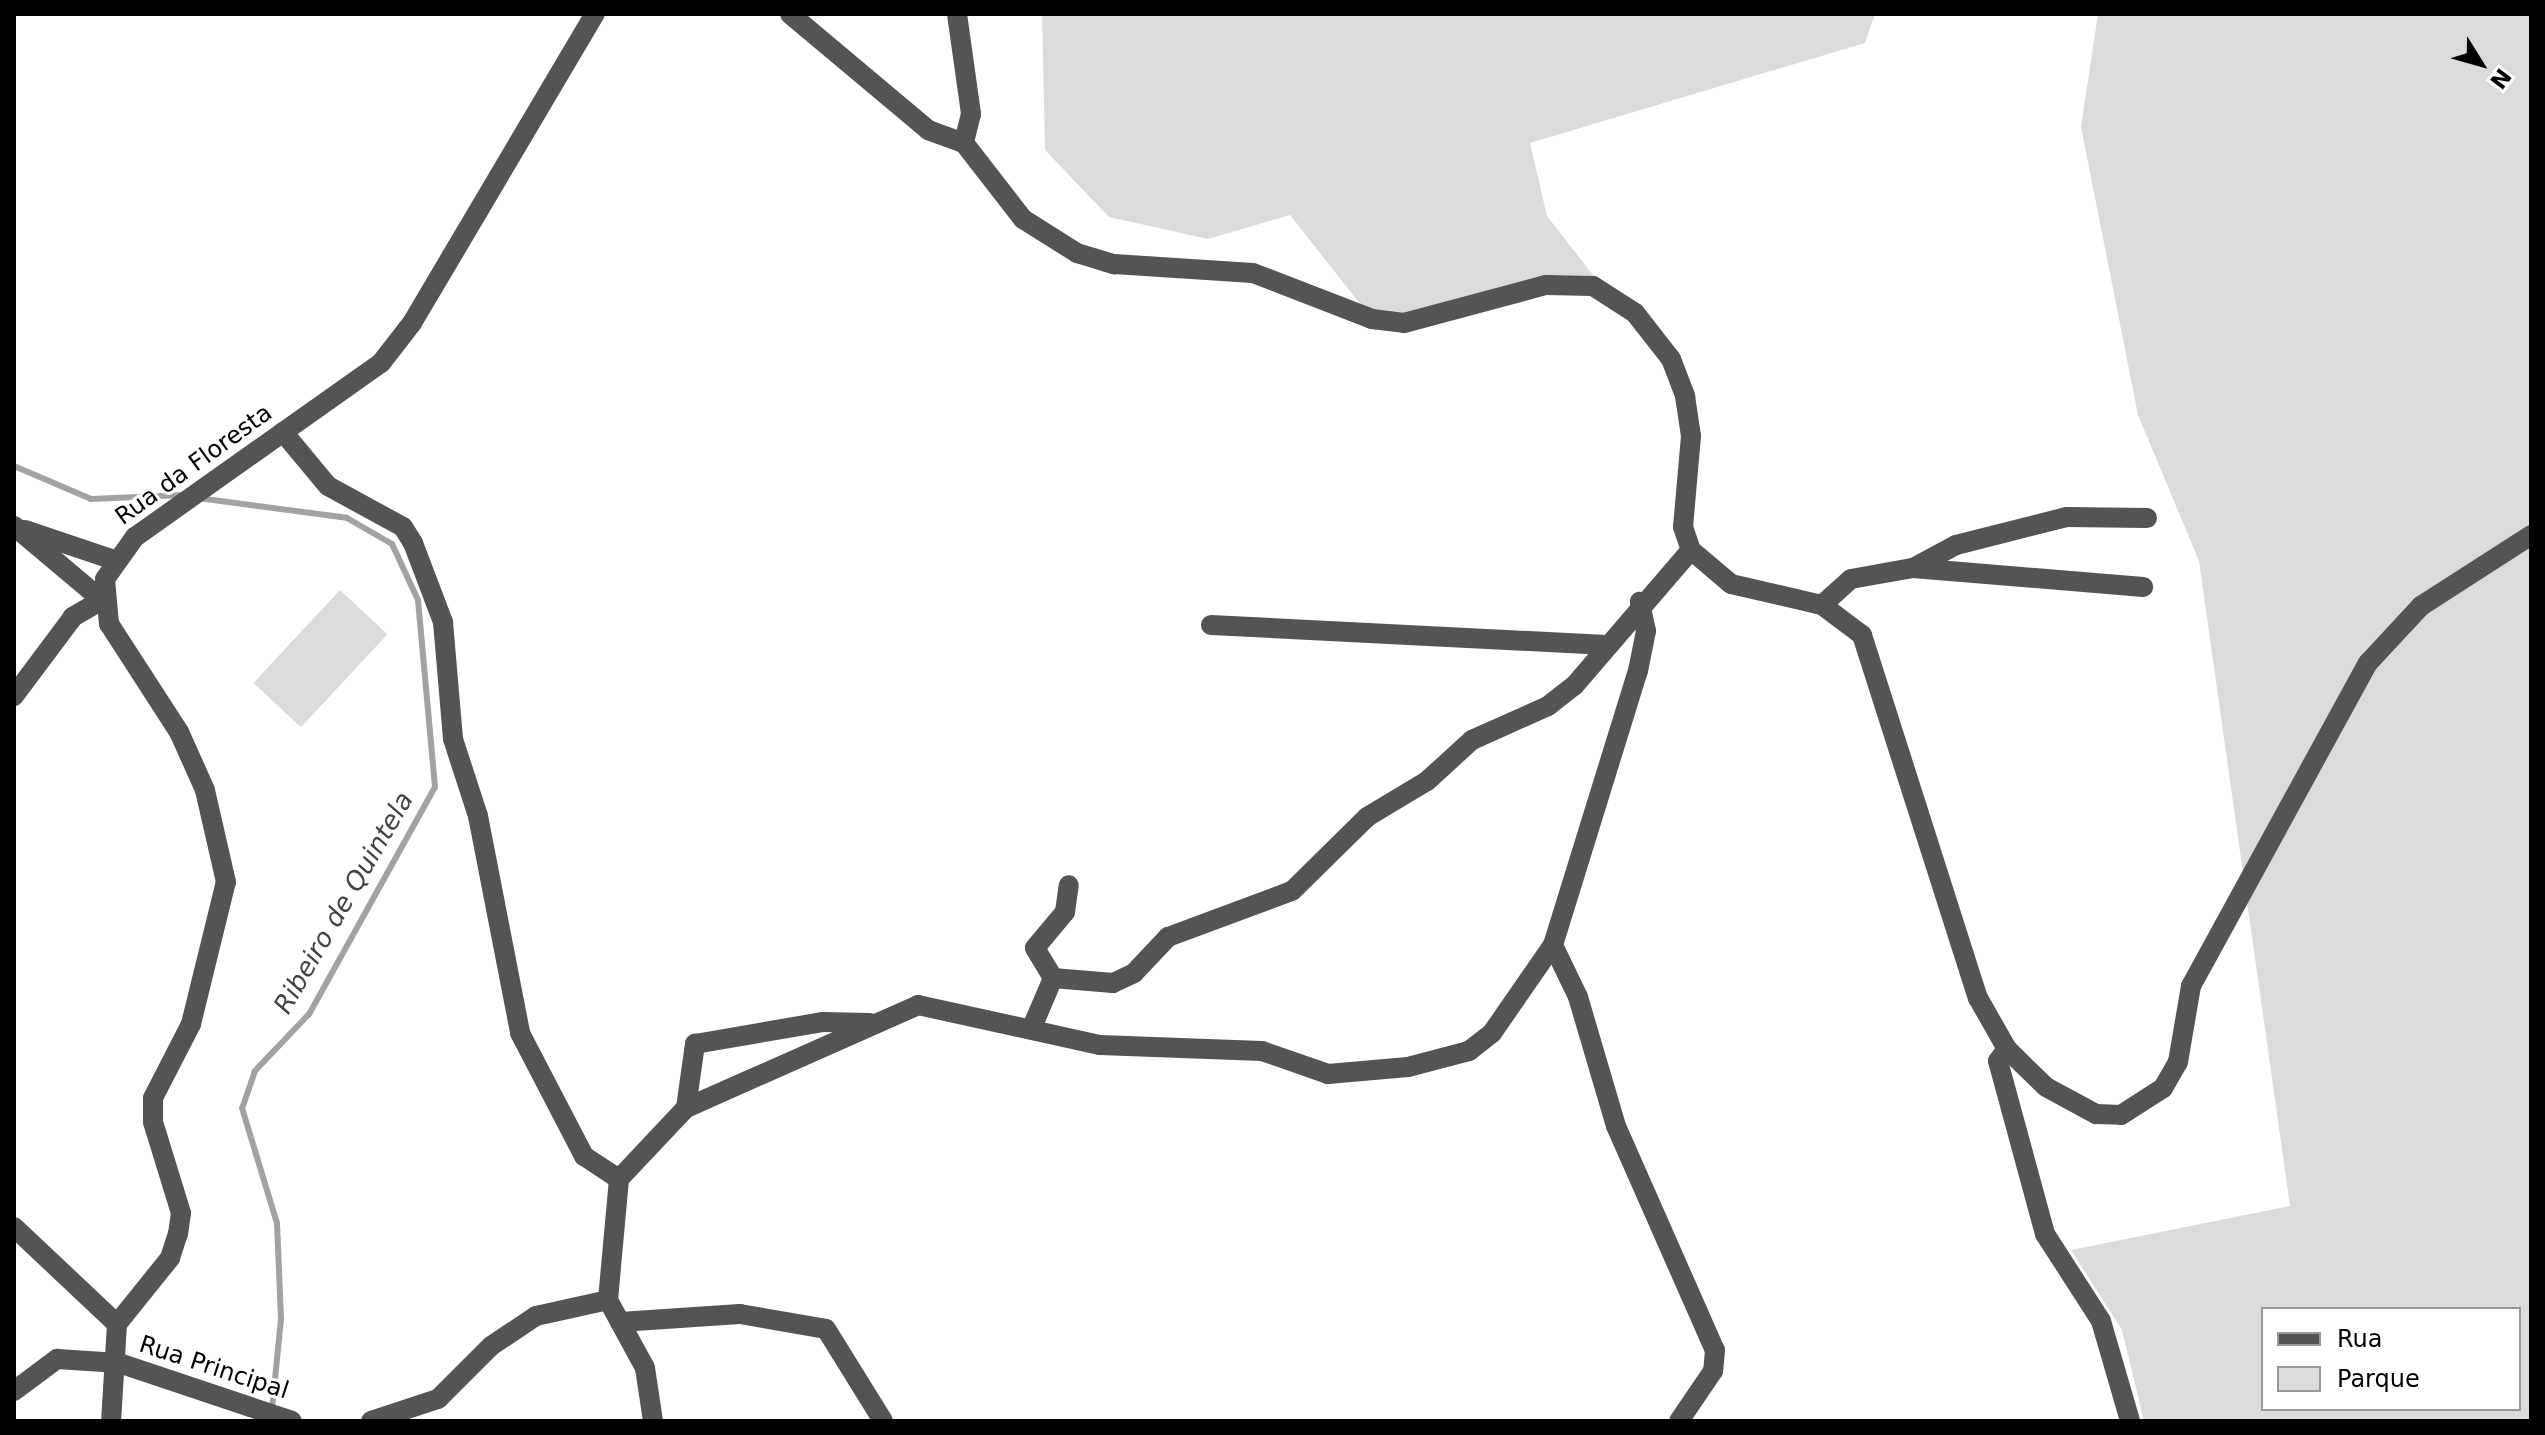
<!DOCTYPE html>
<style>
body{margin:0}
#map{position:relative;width:2545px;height:1435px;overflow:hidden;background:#fff;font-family:"DejaVu Sans",sans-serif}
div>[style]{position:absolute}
.green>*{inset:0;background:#dbdbdb;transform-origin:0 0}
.stream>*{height:6px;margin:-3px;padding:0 3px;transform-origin:3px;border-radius:3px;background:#a2a2a2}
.minor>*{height:20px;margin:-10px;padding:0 10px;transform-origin:10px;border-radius:10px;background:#545454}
span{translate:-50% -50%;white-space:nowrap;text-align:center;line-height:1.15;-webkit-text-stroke:6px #fff;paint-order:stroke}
.street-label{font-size:24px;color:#000}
.water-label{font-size:26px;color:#434343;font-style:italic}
.frame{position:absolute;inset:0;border:16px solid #000;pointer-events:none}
.legend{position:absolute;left:2261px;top:1307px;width:260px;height:104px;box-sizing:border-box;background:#fff;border:2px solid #999;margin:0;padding:10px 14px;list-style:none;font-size:24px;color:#000}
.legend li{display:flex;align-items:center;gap:16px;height:40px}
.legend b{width:40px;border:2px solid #999}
.north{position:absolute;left:2441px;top:24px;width:80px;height:80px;-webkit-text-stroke:6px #fff;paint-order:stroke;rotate:127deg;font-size:22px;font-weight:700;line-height:32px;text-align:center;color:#000}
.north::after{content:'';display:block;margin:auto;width:28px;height:36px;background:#000;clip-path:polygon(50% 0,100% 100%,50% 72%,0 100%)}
</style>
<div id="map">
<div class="green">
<div style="clip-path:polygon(1042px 14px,1875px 14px,1865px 43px,1530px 143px,1547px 216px,1607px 293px,1593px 286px,1372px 319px,1290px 215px,1208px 239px,1109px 217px,1045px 150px)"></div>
<div style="clip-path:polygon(evenodd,2098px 14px,2531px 14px,2531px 1421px,2144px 1421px,2122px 1330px,2071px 1250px,2290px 1206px,2199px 561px,2138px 415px,2081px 127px,2098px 14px,2263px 1309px,2519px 1309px,2519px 1409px,2263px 1409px,2263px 1309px)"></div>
<div style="left:340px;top:590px;width:65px;height:127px;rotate:43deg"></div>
</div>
<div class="stream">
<div style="left:14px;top:466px;width:84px;rotate:23.2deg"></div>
<div style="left:91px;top:499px;width:92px;rotate:-2.5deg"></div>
<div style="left:198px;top:498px;width:150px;rotate:7.6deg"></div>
<div style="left:347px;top:518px;width:52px;rotate:30deg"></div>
<div style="left:392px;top:544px;width:62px;rotate:65.1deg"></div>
<div style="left:418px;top:600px;width:188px;rotate:84.8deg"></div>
<div style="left:435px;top:787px;width:260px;rotate:119deg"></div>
<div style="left:309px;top:1014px;width:79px;rotate:133.5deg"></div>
<div style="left:255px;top:1071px;width:39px;rotate:109deg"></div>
<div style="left:242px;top:1108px;width:120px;rotate:73.1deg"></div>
<div style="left:277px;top:1223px;width:96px;rotate:87.6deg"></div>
<div style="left:281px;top:1319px;width:90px;rotate:95.7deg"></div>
</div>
<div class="minor">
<div style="left:790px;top:14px;width:180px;rotate:40deg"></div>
<div style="left:928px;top:130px;width:38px;rotate:20deg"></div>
<div style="left:957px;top:14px;width:101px;rotate:82deg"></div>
<div style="left:971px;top:114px;width:30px;rotate:104deg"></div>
<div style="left:964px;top:143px;width:96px;rotate:52.2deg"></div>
<div style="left:1023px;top:219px;width:64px;rotate:32.2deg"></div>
<div style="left:1077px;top:253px;width:39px;rotate:17deg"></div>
<div style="left:1114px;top:264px;width:139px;rotate:3.7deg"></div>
<div style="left:1253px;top:273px;width:128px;rotate:21.1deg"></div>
<div style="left:1372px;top:319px;width:32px;rotate:7deg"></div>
<div style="left:1404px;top:323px;width:147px;rotate:-15deg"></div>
<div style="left:1546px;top:285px;width:47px;rotate:1.2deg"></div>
<div style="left:1593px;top:286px;width:50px;rotate:32.7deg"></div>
<div style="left:1635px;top:313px;width:58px;rotate:52deg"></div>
<div style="left:1671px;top:359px;width:40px;rotate:69deg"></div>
<div style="left:1685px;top:396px;width:40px;rotate:81.5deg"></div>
<div style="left:1691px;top:436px;width:91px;rotate:95deg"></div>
<div style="left:1683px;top:527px;width:24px;rotate:71deg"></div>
<div style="left:1691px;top:550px;width:52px;rotate:40.4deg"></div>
<div style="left:1731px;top:584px;width:93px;rotate:13deg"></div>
<div style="left:1822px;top:605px;width:50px;rotate:36.9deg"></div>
<div style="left:1862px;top:635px;width:381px;rotate:72.3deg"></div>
<div style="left:1978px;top:998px;width:59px;rotate:60.4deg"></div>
<div style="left:2007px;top:1049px;width:54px;rotate:44.3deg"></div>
<div style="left:2046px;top:1087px;width:57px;rotate:28.4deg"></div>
<div style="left:2096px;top:1114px;width:25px;rotate:2deg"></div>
<div style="left:2121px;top:1115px;width:50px;rotate:-32.7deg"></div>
<div style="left:2163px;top:1088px;width:30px;rotate:-60deg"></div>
<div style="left:2178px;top:1062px;width:77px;rotate:-80.3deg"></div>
<div style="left:2191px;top:986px;width:368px;rotate:-61.3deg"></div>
<div style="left:2368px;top:663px;width:78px;rotate:-47.1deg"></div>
<div style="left:2421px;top:606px;width:131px;rotate:-32.8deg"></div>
<div style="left:283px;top:432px;width:70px;rotate:50.2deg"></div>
<div style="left:328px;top:486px;width:85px;rotate:28.7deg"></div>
<div style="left:403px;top:527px;width:19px;rotate:58deg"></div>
<div style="left:413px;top:543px;width:85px;rotate:69.2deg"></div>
<div style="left:443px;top:622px;width:117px;rotate:85.1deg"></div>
<div style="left:453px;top:739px;width:81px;rotate:72deg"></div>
<div style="left:478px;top:816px;width:221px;rotate:79deg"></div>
<div style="left:520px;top:1033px;width:139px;rotate:62.5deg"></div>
<div style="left:584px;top:1156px;width:42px;rotate:33.3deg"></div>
<div style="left:14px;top:526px;width:115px;rotate:40.1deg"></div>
<div style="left:102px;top:600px;width:34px;rotate:150deg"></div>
<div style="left:73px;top:617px;width:99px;rotate:126.8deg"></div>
<div style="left:25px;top:530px;width:94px;rotate:18.6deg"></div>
<div style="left:1913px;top:568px;width:231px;rotate:4.7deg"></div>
<div style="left:1822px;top:605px;width:39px;rotate:-42deg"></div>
<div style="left:1851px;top:579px;width:63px;rotate:-10.1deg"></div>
<div style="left:1913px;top:568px;width:49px;rotate:-28.1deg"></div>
<div style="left:1956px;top:545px;width:114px;rotate:-14.2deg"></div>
<div style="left:2067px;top:517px;width:80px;rotate:0.7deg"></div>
<div style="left:1211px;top:625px;width:396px;rotate:2.9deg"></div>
<div style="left:1553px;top:945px;width:58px;rotate:64.3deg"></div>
<div style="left:1578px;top:997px;width:134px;rotate:73.6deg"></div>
<div style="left:1616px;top:1126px;width:245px;rotate:66.2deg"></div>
<div style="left:1715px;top:1350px;width:21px;rotate:95deg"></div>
<div style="left:1713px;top:1371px;width:60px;rotate:124.2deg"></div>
<div style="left:1053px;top:978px;width:35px;rotate:-121deg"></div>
<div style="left:1035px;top:948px;width:47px;rotate:-50.2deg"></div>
<div style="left:1065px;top:912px;width:27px;rotate:-82deg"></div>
<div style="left:1033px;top:1025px;width:51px;rotate:-66.9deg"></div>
<div style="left:1053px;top:978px;width:60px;rotate:4.8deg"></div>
<div style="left:1113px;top:983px;width:23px;rotate:-25deg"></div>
<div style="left:1134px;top:973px;width:50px;rotate:-46.6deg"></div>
<div style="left:1168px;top:937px;width:132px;rotate:-20.4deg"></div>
<div style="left:1292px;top:891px;width:105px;rotate:-44.6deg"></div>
<div style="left:1367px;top:817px;width:70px;rotate:-31deg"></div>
<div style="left:1427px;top:781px;width:61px;rotate:-42.3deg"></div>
<div style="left:1472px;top:740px;width:83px;rotate:-24.1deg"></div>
<div style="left:1548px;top:706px;width:33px;rotate:-38deg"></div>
<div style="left:1574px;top:686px;width:179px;rotate:-49.3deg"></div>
<div style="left:2007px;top:1049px;width:15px;rotate:127deg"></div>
<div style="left:1998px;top:1061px;width:179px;rotate:74.8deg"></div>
<div style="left:2045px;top:1234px;width:103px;rotate:57.2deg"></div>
<div style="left:2101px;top:1321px;width:104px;rotate:73.8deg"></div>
<div style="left:686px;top:1108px;width:65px;rotate:-82deg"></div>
<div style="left:695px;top:1044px;width:129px;rotate:-9.8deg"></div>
<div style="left:822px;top:1022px;width:48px;rotate:1.2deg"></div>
<div style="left:619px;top:1179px;width:98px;rotate:-46.7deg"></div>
<div style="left:686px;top:1108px;width:254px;rotate:-23.9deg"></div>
<div style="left:918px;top:1005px;width:186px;rotate:12.4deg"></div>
<div style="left:1100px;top:1045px;width:162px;rotate:2.1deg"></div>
<div style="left:1262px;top:1051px;width:70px;rotate:19.2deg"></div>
<div style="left:1328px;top:1074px;width:80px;rotate:-5deg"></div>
<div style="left:1408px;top:1067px;width:63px;rotate:-14.7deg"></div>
<div style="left:1469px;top:1051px;width:29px;rotate:-38deg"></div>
<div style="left:1492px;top:1033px;width:107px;rotate:-55.3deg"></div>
<div style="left:1553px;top:945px;width:287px;rotate:-72.8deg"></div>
<div style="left:1638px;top:671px;width:41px;rotate:-78.7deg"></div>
<div style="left:1646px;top:631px;width:30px;rotate:-102deg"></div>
<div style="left:619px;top:1179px;width:121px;rotate:95.2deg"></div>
<div style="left:608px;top:1300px;width:77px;rotate:61.4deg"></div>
<div style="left:645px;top:1368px;width:54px;rotate:81.4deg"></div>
<div style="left:14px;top:1227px;width:141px;rotate:43.3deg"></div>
<div style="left:117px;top:1324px;width:97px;rotate:93.5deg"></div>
<div style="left:620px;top:1322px;width:120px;rotate:-3.8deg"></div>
<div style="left:740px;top:1314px;width:87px;rotate:9.9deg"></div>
<div style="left:826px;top:1329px;width:108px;rotate:58.2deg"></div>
<div style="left:117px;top:1324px;width:85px;rotate:-51.2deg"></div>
<div style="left:170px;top:1258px;width:25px;rotate:-72deg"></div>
<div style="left:178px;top:1234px;width:21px;rotate:-82deg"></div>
<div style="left:181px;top:1213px;width:95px;rotate:-107.1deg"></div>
<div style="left:153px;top:1122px;width:24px;rotate:-90deg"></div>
<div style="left:153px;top:1098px;width:83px;rotate:-62.8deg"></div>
<div style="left:191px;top:1024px;width:146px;rotate:-76.2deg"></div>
<div style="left:226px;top:882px;width:94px;rotate:-102.9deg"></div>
<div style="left:205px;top:790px;width:64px;rotate:-114.1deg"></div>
<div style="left:179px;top:732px;width:129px;rotate:-122.9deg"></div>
<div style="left:109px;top:624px;width:45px;rotate:-95.1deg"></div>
<div style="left:105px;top:579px;width:52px;rotate:-54.5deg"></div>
<div style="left:135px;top:537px;width:301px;rotate:-35.3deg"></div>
<div style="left:381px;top:363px;width:51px;rotate:-52.2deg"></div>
<div style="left:412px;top:323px;width:359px;rotate:-59.4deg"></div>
<div style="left:14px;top:1391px;width:54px;rotate:-36.7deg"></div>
<div style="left:57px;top:1359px;width:62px;rotate:3.7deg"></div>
<div style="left:119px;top:1363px;width:182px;rotate:18.5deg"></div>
<div style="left:371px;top:1421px;width:71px;rotate:-18.2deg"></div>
<div style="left:438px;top:1399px;width:75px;rotate:-45deg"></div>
<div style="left:491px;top:1346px;width:54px;rotate:-33.7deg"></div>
<div style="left:536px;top:1316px;width:74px;rotate:-12.5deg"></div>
</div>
<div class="street-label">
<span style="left:194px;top:465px;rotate:-36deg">Rua da Floresta</span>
<span style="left:214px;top:1368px;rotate:18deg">Rua Principal</span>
</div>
<div class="water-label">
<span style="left:344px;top:903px;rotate:-60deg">Ribeiro de Quintela</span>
</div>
<div class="frame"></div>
<ul class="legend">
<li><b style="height:10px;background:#545454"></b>Rua</li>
<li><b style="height:22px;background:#dbdbdb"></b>Parque</li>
</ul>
<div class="north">N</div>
</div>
